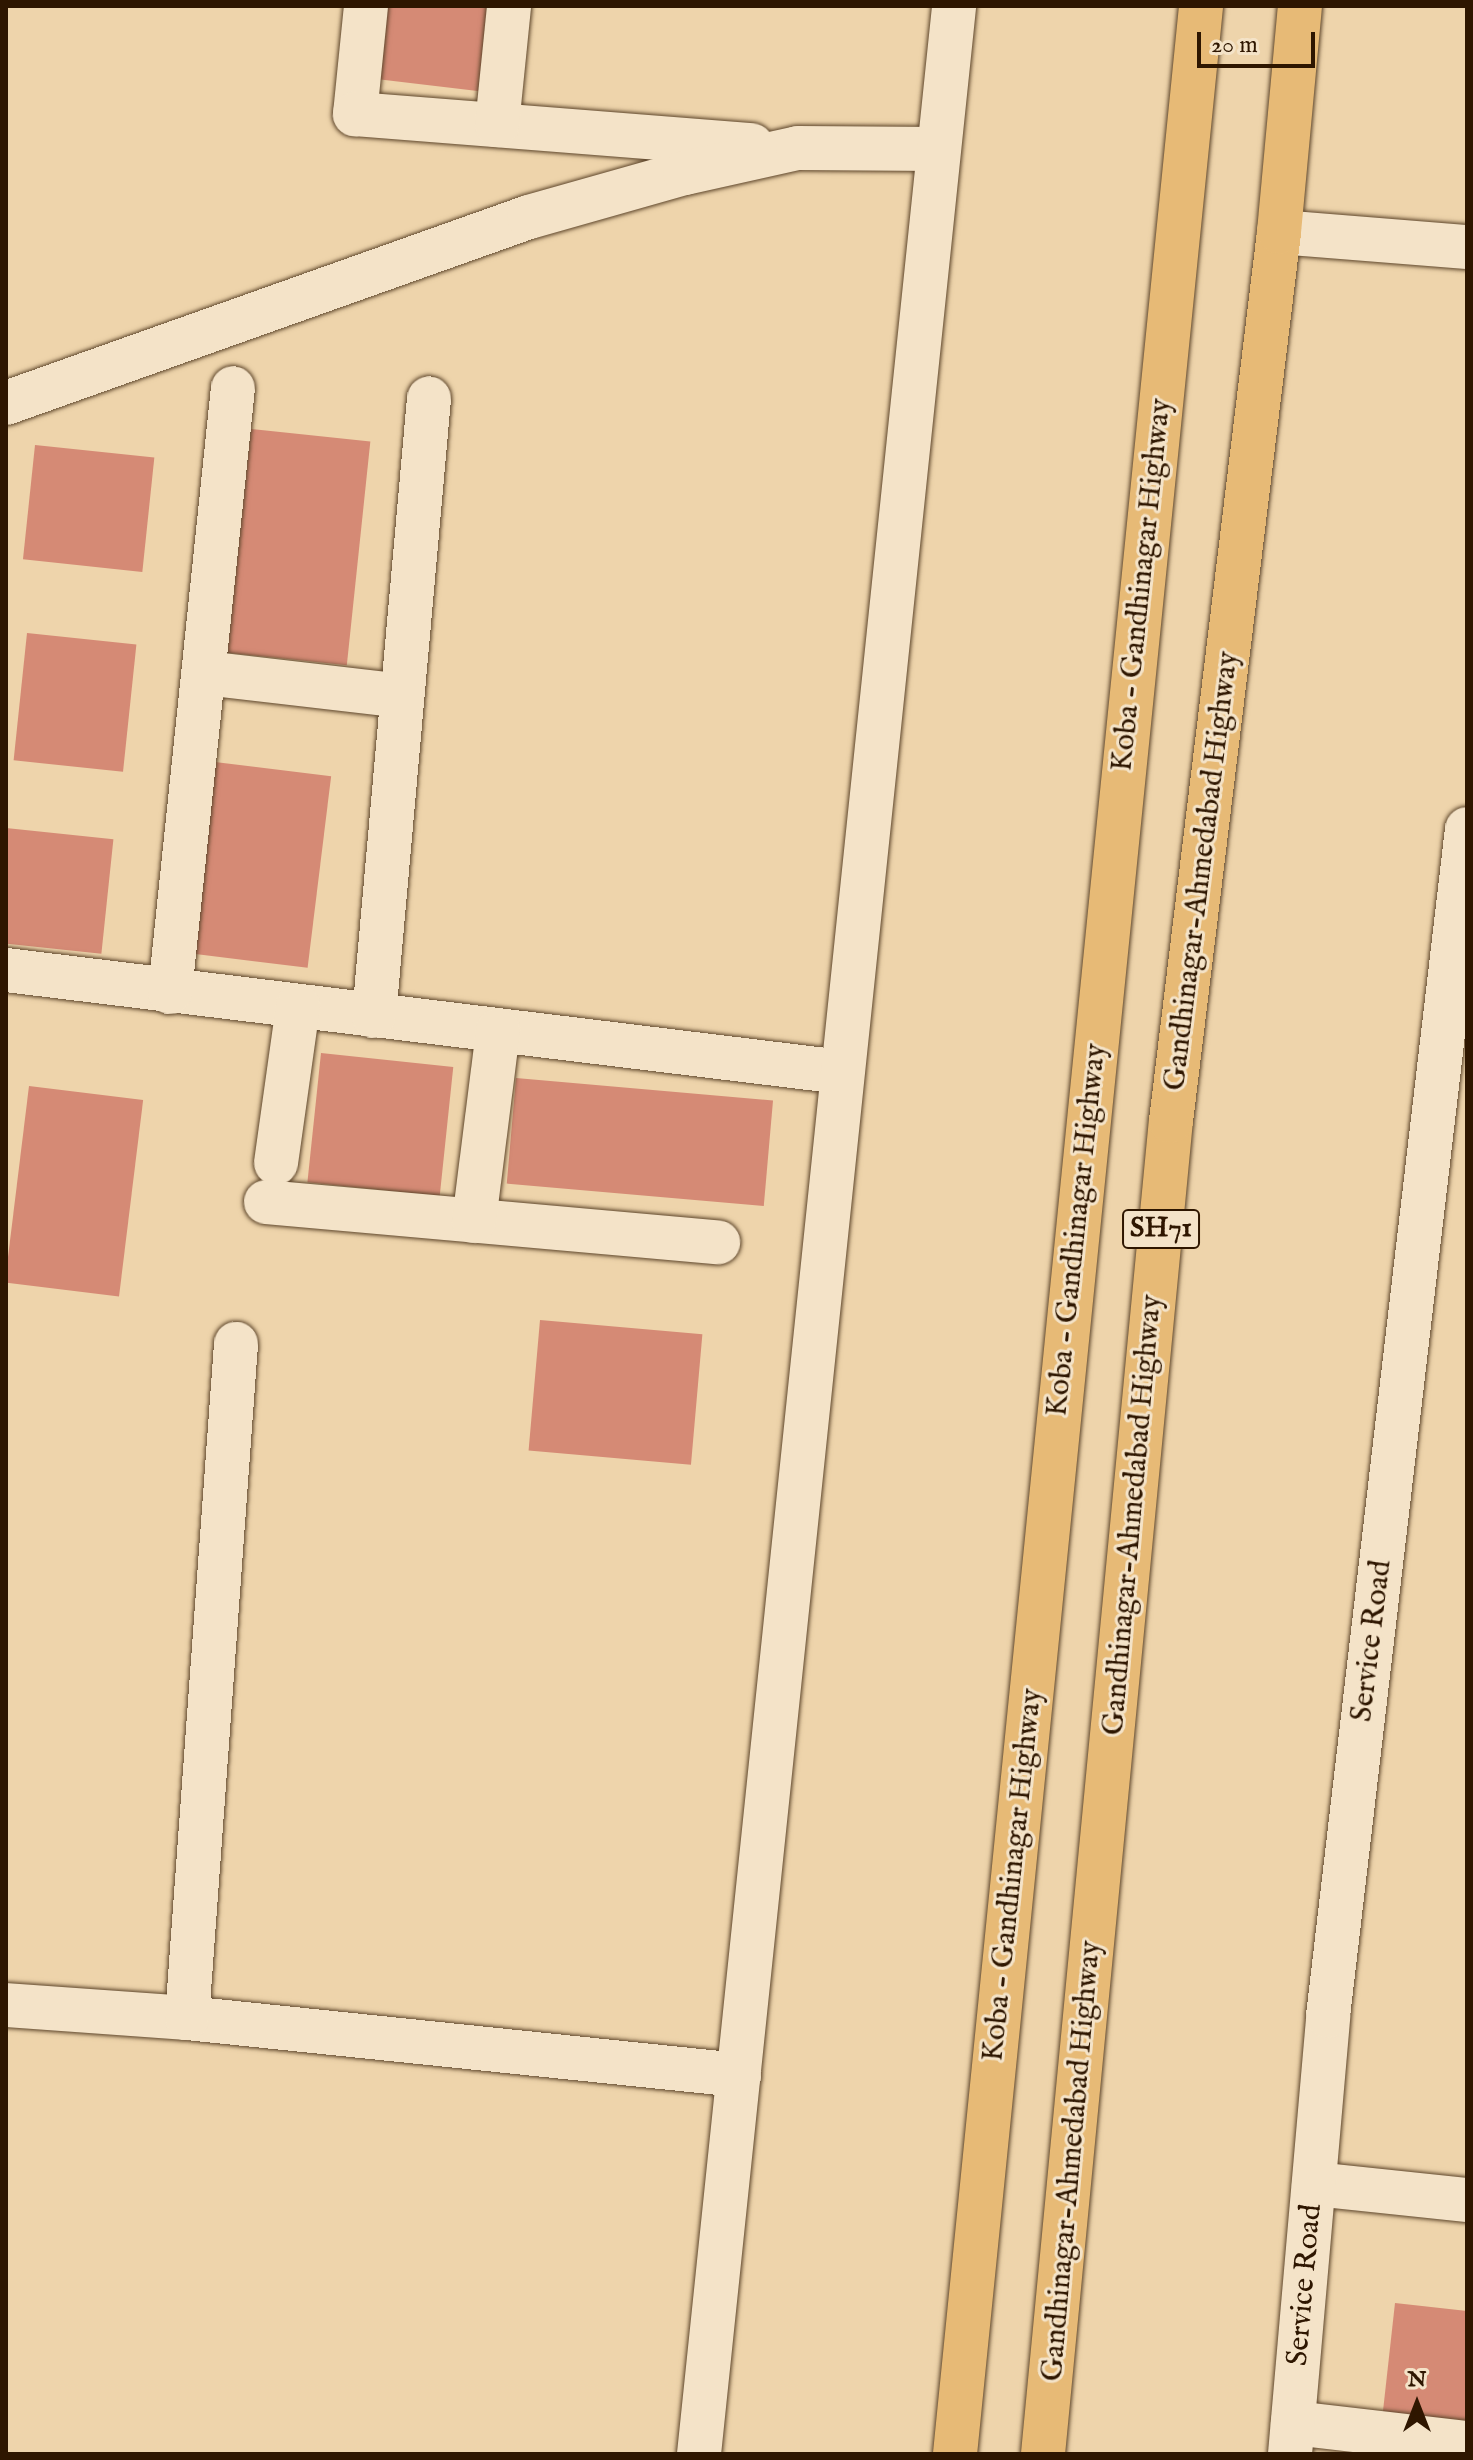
<!DOCTYPE html>
<style>
body{margin:0}
#map{position:relative;width:1473px;height:2460px;overflow:hidden;background:#eed4ab;font-family:"IM FELL English",serif}
div>[style]{position:absolute}
.building>*{inset:0;background:#d58a75;transform-origin:0 0}
.roads{filter:drop-shadow(0 0 2px #5e462b) drop-shadow(0 0 2px #5e462b)}
.minor>*{height:44px;margin:-22px;padding:0 22px;transform-origin:22px;border-radius:22px;background:#f4e3c8}
.major>*{height:44px;margin:-22px;padding:0 22px;transform-origin:22px;border-radius:22px;background:#e7ba76}
span{translate:-50% -50%;white-space:nowrap;text-align:center;line-height:1.15;-webkit-text-stroke:6px #f4e3c8;paint-order:stroke}
.shield-label span{padding:2px 6px;background:#f4e3c8;border:2px solid;border-radius:6px;-webkit-text-stroke-width:0}
.shield-label{font-size:28px;color:#2e1600;font-weight:700}
.street-label{font-size:30px;color:#2e1600}
.frame{position:absolute;inset:0;border:8px solid #2e1600;pointer-events:none}
.north{position:absolute;left:1377px;top:2364px;width:80px;height:80px;-webkit-text-stroke:6px #f4e3c8;paint-order:stroke;rotate:0deg;font-size:22px;font-weight:700;line-height:32px;text-align:center;color:#2e1600}
.north::after{content:'';display:block;margin:auto;width:28px;height:36px;background:#2e1600;clip-path:polygon(50% 0,100% 100%,50% 72%,0 100%)}
.scale{position:absolute;left:1197px;top:32px;width:118px;height:36px;box-sizing:border-box;border:4px solid #2e1600;border-top:0;padding-left:10px;font-size:24px;line-height:28px;white-space:nowrap;color:#2e1600;-webkit-text-stroke:6px #f4e3c8;paint-order:stroke}
</style>
<div id="map">
<div class="building">
<div style="clip-path:polygon(376px 6px,496px 6px,486px 92px,368px 78px)"></div>
<div style="left:251px;top:429px;width:120px;height:225px;rotate:6deg"></div>
<div style="left:35px;top:445px;width:120px;height:115px;rotate:6deg"></div>
<div style="left:27px;top:633px;width:110px;height:128px;rotate:6deg"></div>
<div style="left:215px;top:762px;width:117px;height:193px;rotate:7deg"></div>
<div style="left:6px;top:828px;width:108px;height:115px;rotate:6deg"></div>
<div style="left:321px;top:1053px;width:133px;height:130px;rotate:6deg"></div>
<div style="left:516px;top:1078px;width:258px;height:106px;rotate:5deg"></div>
<div style="left:29px;top:1086px;width:115px;height:198px;rotate:7deg"></div>
<div style="left:540px;top:1320px;width:163px;height:131px;rotate:5deg"></div>
<div style="clip-path:polygon(1395px 2303px,1467px 2311px,1467px 2430px,1382px 2420px)"></div>
</div>
<div class="roads">
<div class="minor">
<div style="left:366px;top:6px;width:109px;rotate:95.8deg"></div>
<div style="left:355px;top:114px;width:398px;rotate:4.5deg"></div>
<div style="left:497px;top:125px;width:120px;rotate:-84.2deg"></div>
<div style="left:1279px;top:232px;width:189px;rotate:4.6deg"></div>
<div style="left:6px;top:403px;width:555px;rotate:-19.58deg"></div>
<div style="left:529px;top:217px;width:162px;rotate:-15.8deg"></div>
<div style="left:685px;top:173px;width:116px;rotate:-12.5deg"></div>
<div style="left:798px;top:148px;width:140px;rotate:0.4deg"></div>
<div style="left:204px;top:673px;width:199px;rotate:6.6deg"></div>
<div style="left:6px;top:970px;width:842px;rotate:6.96deg"></div>
<div style="left:170px;top:992px;width:607px;rotate:-84.05deg"></div>
<div style="left:374px;top:1016px;width:620px;rotate:-84.91deg"></div>
<div style="left:276px;top:1163px;width:158px;rotate:-82deg"></div>
<div style="left:266px;top:1202px;width:454px;rotate:5.1deg"></div>
<div style="left:474px;top:1221px;width:192px;rotate:-82.8deg"></div>
<div style="left:6px;top:2005px;width:181px;rotate:4.1deg"></div>
<div style="left:187px;top:2018px;width:555px;rotate:5.9deg"></div>
<div style="left:187px;top:2018px;width:676px;rotate:-85.84deg"></div>
<div style="left:1314px;top:2184px;width:154px;rotate:6deg"></div>
<div style="left:1293px;top:2423px;width:175px;rotate:6.6deg"></div>
<div style="left:699px;top:2454px;width:2461px;rotate:-84.05deg"></div>
<div style="left:1290px;top:2454px;width:440px;rotate:-85deg"></div>
<div style="left:1328px;top:2016px;width:1195px;rotate:-83.32deg"></div>
</div>
<div class="major">
<div style="left:955px;top:2454px;width:2460px;rotate:-84.26deg"></div>
<div style="left:1043px;top:2454px;width:1339px;rotate:-84.52deg"></div>
<div style="left:1171px;top:1121px;width:896px;rotate:-83.07deg"></div>
<div style="left:1279px;top:232px;width:227px;rotate:-84.7deg"></div>
</div>
</div>
<div class="shield-label">
<span style="left:1161px;top:1229px">SH71</span>
</div>
<div class="street-label">
<span style="left:1142px;top:585px;rotate:-84deg">Koba - Gandhinagar Highway</span>
<span style="left:1202px;top:871px;rotate:-83deg">Gandhinagar-Ahmedabad Highway</span>
<span style="left:1077px;top:1230px;rotate:-84deg">Koba - Gandhinagar Highway</span>
<span style="left:1133px;top:1515px;rotate:-85deg">Gandhinagar-Ahmedabad Highway</span>
<span style="left:1372px;top:1641px;rotate:-83deg">Service Road</span>
<span style="left:1013px;top:1875px;rotate:-84deg">Koba - Gandhinagar Highway</span>
<span style="left:1072px;top:2161px;rotate:-85deg">Gandhinagar-Ahmedabad Highway</span>
<span style="left:1305px;top:2285px;rotate:-85deg">Service Road</span>
</div>
<div class="frame"></div>
<div class="north">N</div>
<div class="scale">20 m</div>
</div>
